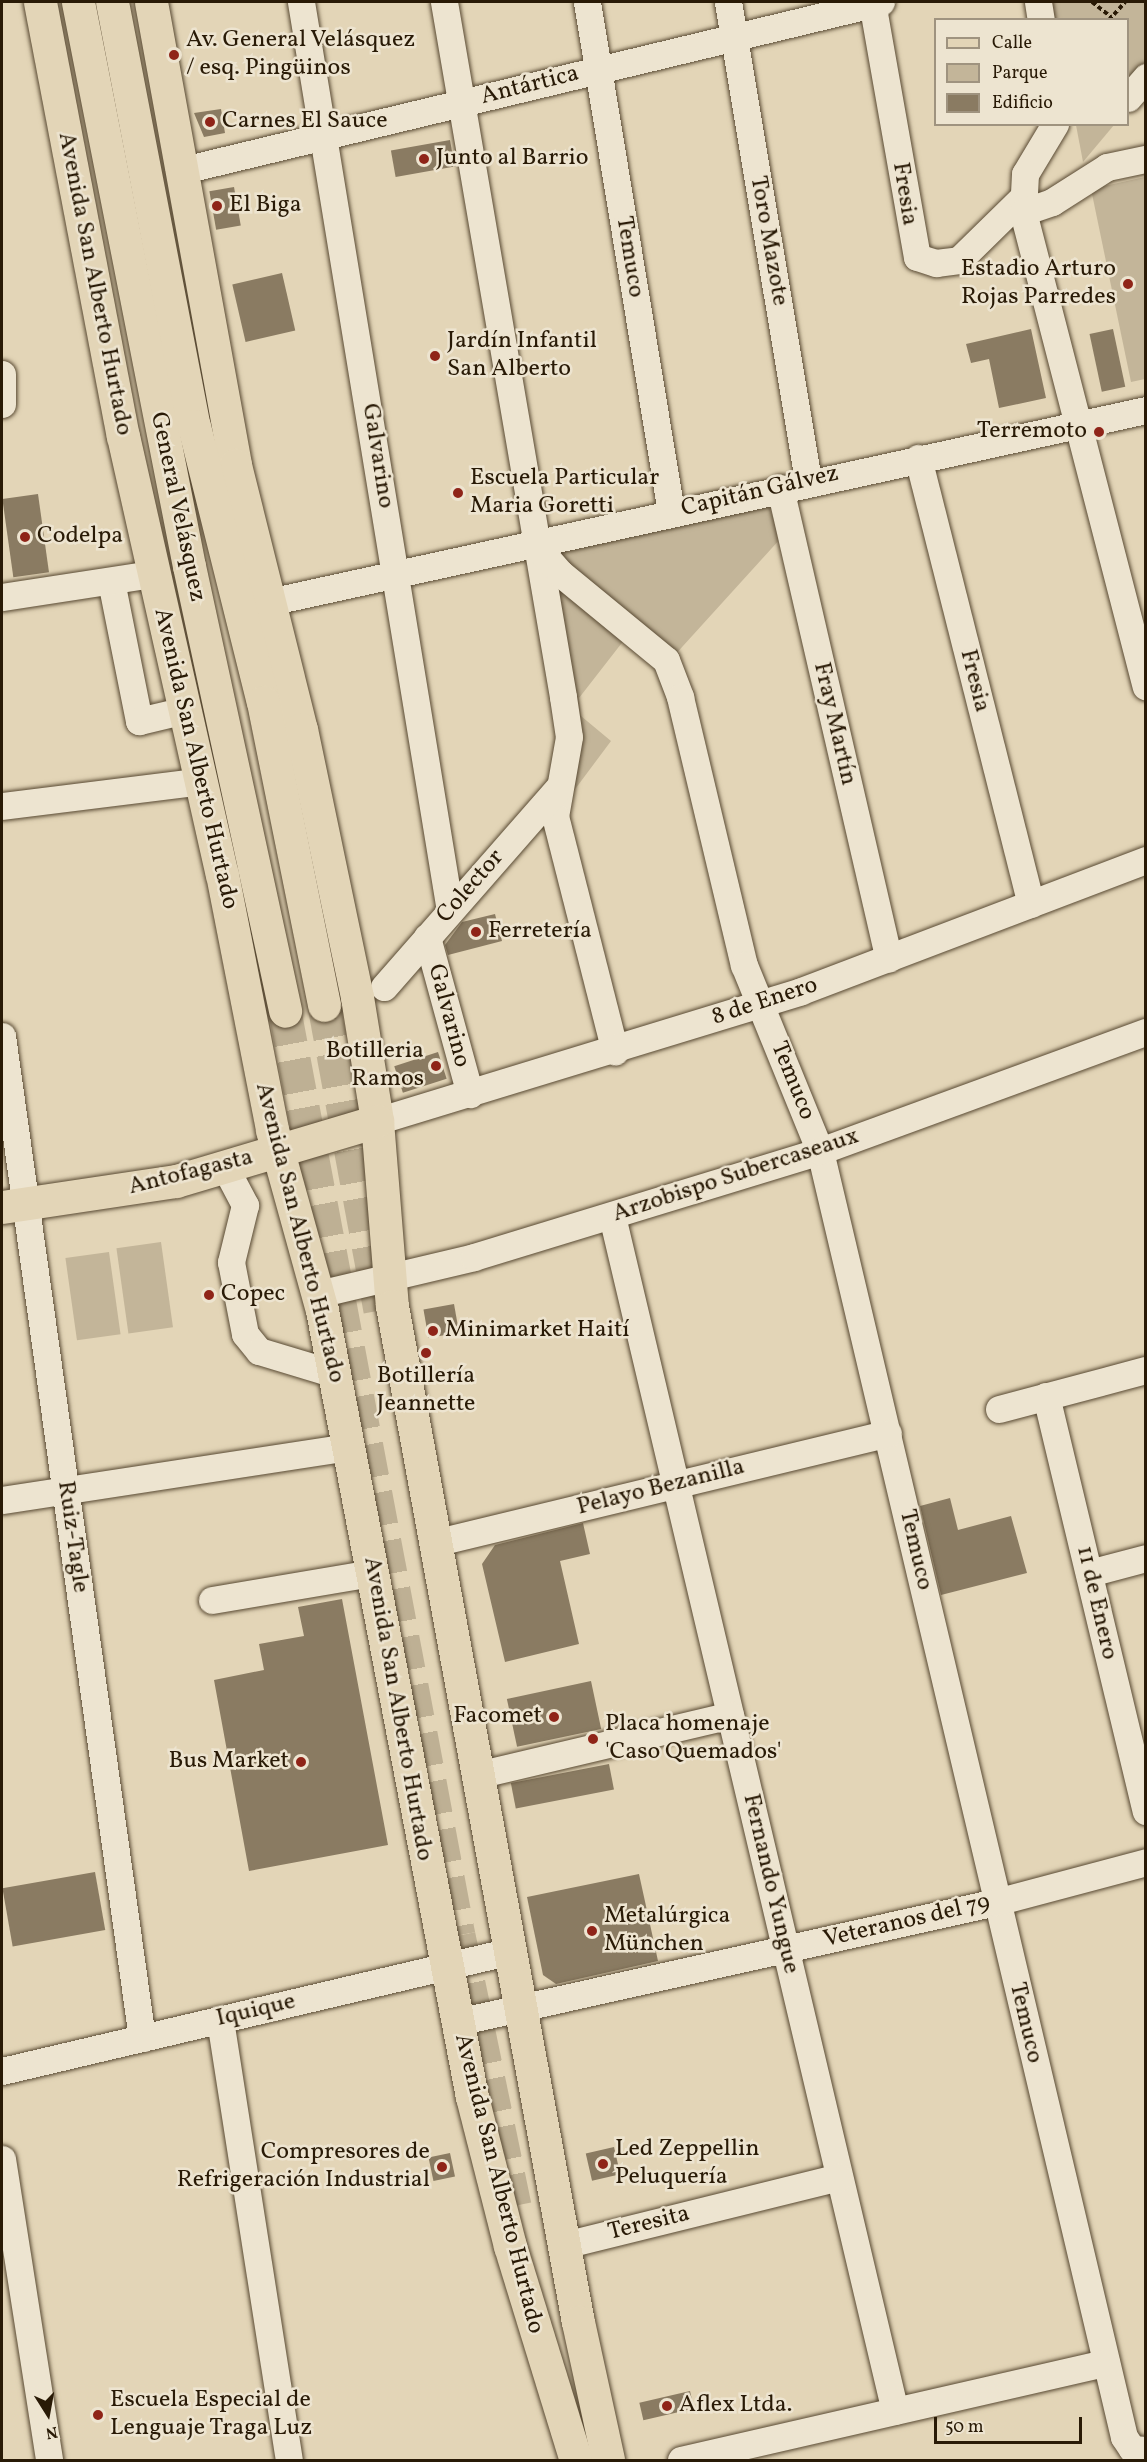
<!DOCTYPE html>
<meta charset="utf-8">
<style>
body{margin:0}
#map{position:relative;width:1147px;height:2462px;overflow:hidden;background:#e3d5b7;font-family:Vollkorn,serif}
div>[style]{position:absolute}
.green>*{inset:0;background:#c3b599;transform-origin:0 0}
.building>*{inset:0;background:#8a7b62;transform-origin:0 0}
.highway-tunnel>*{height:33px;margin-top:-16.5px;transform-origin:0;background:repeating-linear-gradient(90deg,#beb094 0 33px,transparent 0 49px)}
.path>*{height:4px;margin-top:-2px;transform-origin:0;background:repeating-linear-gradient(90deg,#291a06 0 4.5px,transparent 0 7.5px)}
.roads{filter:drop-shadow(0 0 2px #584932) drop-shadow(0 0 2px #584932)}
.minor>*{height:27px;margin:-13.5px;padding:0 13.5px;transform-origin:13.5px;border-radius:13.5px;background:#ede4d0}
.major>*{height:33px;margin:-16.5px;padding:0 16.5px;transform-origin:16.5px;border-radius:16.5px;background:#e3d5b7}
.highway>*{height:33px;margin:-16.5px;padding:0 16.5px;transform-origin:16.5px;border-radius:16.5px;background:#e3d5b7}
.dots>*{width:16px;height:16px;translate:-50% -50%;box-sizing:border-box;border:3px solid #ede4d0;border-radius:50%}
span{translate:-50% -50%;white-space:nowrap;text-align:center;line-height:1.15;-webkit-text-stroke:5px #ede4d0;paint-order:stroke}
.poi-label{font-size:24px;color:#291a06}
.left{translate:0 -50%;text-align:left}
.right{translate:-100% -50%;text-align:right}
.street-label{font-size:24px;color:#291a06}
.frame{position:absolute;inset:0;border:3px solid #291a06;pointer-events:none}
.legend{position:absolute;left:934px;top:18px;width:195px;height:108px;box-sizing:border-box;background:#ede4d0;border:2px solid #9f937f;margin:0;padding:8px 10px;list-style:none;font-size:18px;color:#291a06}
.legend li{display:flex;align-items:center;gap:12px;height:30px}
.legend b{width:30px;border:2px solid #9f937f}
.north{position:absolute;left:18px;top:2384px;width:60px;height:60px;-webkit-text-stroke:4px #ede4d0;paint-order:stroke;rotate:169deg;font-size:16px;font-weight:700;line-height:24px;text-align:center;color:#291a06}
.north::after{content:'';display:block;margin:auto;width:21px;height:27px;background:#291a06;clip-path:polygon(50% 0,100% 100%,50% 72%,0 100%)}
.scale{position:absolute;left:934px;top:2417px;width:148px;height:27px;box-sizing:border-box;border:3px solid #291a06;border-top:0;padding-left:8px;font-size:18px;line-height:21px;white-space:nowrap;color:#291a06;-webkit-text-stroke:4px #ede4d0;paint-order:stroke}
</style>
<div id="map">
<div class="green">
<div style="clip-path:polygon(1052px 2px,1145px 2px,1145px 86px,1128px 108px,1128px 20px,1055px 19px)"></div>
<div style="clip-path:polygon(1076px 125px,1114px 125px,1083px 162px)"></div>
<div style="clip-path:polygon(1145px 177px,1145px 379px,1131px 382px,1091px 189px)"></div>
<div style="clip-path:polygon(767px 502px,781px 538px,673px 657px,635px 626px,579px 698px,581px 716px,611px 741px,567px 800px,558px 644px,561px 552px)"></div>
<div style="left:161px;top:1242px;width:86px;height:45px;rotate:82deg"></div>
<div style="left:109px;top:1252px;width:83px;height:44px;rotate:82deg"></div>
</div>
<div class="building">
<div style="clip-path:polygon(221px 109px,225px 133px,204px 137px,194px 113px)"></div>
<div style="left:450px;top:140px;width:27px;height:60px;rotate:80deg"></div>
<div style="left:234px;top:187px;width:39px;height:25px;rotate:80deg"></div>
<div style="left:282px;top:273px;width:59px;height:51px;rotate:77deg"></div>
<div style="clip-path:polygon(1031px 329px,1046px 398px,999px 408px,989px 359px,971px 363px,966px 344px)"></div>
<div style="left:1113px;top:329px;width:59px;height:24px;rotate:78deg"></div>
<div style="left:38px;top:494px;width:79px;height:36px;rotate:82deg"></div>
<div style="clip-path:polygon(495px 914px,502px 941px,448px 955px,445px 945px,462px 922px)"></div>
<div style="left:438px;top:1052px;width:28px;height:46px;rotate:72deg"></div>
<div style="left:454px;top:1304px;width:29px;height:31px;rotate:80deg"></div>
<div style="clip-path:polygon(950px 1498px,958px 1530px,1011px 1516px,1027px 1573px,941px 1595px,920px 1506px)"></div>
<div style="clip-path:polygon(583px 1523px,590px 1554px,560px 1561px,579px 1644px,505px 1662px,482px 1564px,495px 1545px)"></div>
<div style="clip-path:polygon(342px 1599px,388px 1845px,249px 1871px,214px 1680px,264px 1670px,259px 1644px,304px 1636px,298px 1607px)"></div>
<div style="left:591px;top:1681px;width:49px;height:86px;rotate:78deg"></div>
<div style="left:609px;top:1764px;width:26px;height:100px;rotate:79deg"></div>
<div style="left:95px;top:1872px;width:59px;height:94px;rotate:80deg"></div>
<div style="clip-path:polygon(639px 1874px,658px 1961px,556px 1984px,543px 1975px,527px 1897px)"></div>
<div style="left:614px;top:2147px;width:28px;height:29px;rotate:77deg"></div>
<div style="left:450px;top:2153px;width:24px;height:22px;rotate:78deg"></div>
<div style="left:690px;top:2391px;width:18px;height:52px;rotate:77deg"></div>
</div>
<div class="highway-tunnel">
<div style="left:324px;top:1005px;width:310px;rotate:79.6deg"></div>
<div style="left:285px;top:1011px;width:940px;rotate:79.34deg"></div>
<div style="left:459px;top:1935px;width:276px;rotate:78.3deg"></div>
</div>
<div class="path">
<div style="left:1092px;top:2px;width:24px;rotate:38deg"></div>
<div style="left:1109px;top:20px;width:24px;rotate:-48deg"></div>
</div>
<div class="roads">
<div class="minor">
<div style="left:301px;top:2px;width:921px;rotate:80.69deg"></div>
<div style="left:444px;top:2px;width:705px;rotate:80.28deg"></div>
<div style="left:563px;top:697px;width:40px;rotate:81.5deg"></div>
<div style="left:569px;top:737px;width:80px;rotate:100deg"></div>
<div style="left:555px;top:816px;width:243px;rotate:75.7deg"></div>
<div style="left:587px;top:2px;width:517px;rotate:80.65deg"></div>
<div style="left:728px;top:2px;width:486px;rotate:80.5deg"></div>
<div style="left:872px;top:2px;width:259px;rotate:80deg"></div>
<div style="left:917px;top:257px;width:20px;rotate:18deg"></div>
<div style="left:936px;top:263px;width:23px;rotate:-7deg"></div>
<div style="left:959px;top:260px;width:87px;rotate:-44.5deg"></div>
<div style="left:1038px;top:2px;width:18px;rotate:81deg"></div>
<div style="left:1128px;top:98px;width:28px;rotate:-49deg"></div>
<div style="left:1055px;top:124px;width:58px;rotate:121deg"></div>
<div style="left:1025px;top:174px;width:38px;rotate:93deg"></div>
<div style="left:1023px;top:212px;width:490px;rotate:75.5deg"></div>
<div style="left:179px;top:171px;width:722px;rotate:-13.54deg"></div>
<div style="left:1023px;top:212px;width:31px;rotate:-19deg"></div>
<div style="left:1052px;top:202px;width:65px;rotate:-32.5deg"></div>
<div style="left:1107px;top:167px;width:40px;rotate:-12deg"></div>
<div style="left:2px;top:374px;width:30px;rotate:90deg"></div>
<div style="left:918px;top:458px;width:460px;rotate:75.8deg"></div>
<div style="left:780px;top:488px;width:483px;rotate:77deg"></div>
<div style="left:533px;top:542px;width:41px;rotate:48.9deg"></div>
<div style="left:560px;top:573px;width:137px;rotate:39.4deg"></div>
<div style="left:666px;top:660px;width:40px;rotate:69deg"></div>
<div style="left:680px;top:697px;width:276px;rotate:76.6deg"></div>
<div style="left:744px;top:965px;width:201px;rotate:67.8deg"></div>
<div style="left:820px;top:1151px;width:1321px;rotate:76.7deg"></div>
<div style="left:1124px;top:2437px;width:14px;rotate:56deg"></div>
<div style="left:1132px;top:2449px;width:14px;rotate:4deg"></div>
<div style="left:111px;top:581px;width:143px;rotate:78.7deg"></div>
<div style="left:139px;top:721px;width:47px;rotate:-13.4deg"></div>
<div style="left:2px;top:597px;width:152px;rotate:-8.7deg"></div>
<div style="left:269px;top:602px;width:898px;rotate:-12.35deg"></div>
<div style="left:2px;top:806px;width:202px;rotate:-7.1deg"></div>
<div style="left:427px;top:937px;width:163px;rotate:74.7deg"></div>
<div style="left:384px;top:987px;width:266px;rotate:-48.8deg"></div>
<div style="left:2px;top:1036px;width:1012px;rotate:82.05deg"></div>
<div style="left:377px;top:1121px;width:443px;rotate:-17deg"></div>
<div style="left:801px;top:991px;width:369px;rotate:-20.8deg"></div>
<div style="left:226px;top:1169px;width:41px;rotate:62.2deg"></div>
<div style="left:245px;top:1205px;width:59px;rotate:103.8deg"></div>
<div style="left:231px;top:1262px;width:73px;rotate:79deg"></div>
<div style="left:245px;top:1334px;width:22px;rotate:51deg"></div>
<div style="left:259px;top:1351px;width:79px;rotate:16.8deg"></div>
<div style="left:612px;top:1216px;width:1228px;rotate:76.68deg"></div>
<div style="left:318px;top:1294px;width:160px;rotate:-13.3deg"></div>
<div style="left:474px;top:1257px;width:362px;rotate:-17deg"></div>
<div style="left:820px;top:1151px;width:347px;rotate:-20.1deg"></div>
<div style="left:1046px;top:1396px;width:427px;rotate:76.5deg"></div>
<div style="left:999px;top:1409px;width:152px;rotate:-14.9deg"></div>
<div style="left:2px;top:1500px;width:351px;rotate:-8.7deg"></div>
<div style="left:434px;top:1543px;width:467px;rotate:-13.6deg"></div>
<div style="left:1089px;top:1573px;width:59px;rotate:-14.7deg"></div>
<div style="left:212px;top:1600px;width:162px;rotate:-9.6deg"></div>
<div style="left:477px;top:1775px;width:260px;rotate:-13.3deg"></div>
<div style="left:220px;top:2020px;width:445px;rotate:81.1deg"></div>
<div style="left:457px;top:2022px;width:552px;rotate:-12.55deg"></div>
<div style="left:996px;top:1902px;width:155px;rotate:-14.9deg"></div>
<div style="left:2px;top:2071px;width:523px;rotate:-13.27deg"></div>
<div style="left:2px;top:2159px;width:305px;rotate:81.1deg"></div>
<div style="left:564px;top:2245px;width:283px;rotate:-13.9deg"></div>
<div style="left:681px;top:2460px;width:436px;rotate:-12.9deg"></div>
</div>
<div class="major">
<div style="left:40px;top:2px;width:442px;rotate:79.2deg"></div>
<div style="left:123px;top:436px;width:449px;rotate:77.3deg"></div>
<div style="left:222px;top:874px;width:261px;rotate:78.9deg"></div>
<div style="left:272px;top:1130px;width:187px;rotate:74.5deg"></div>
<div style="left:322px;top:1310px;width:801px;rotate:79.21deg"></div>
<div style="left:472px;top:2097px;width:154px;rotate:75.7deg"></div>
<div style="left:510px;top:2246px;width:224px;rotate:72.9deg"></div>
<div style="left:151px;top:2px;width:471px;rotate:79.7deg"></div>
<div style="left:235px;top:465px;width:272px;rotate:76deg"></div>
<div style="left:301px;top:729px;width:274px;rotate:78.2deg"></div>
<div style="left:357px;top:997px;width:126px;rotate:80.8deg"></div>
<div style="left:377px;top:1121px;width:186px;rotate:85.4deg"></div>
<div style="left:392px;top:1306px;width:1033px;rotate:79.63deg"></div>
<div style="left:578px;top:2322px;width:141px;rotate:77.7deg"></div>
<div style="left:2px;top:1207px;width:176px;rotate:-8.5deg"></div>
<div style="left:176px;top:1181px;width:210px;rotate:-16.6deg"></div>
</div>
<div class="highway">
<div style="left:78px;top:2px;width:575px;rotate:78.87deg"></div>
<div style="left:189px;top:566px;width:455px;rotate:77.8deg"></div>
<div style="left:112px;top:2px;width:432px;rotate:79.1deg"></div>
<div style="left:194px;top:426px;width:284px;rotate:76deg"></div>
<div style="left:263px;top:702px;width:309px;rotate:78.6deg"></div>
</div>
</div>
<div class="dots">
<div style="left:174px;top:55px;background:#8f2418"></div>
<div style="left:210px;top:122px;background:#8f2418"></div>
<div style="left:424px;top:159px;background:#8f2418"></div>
<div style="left:217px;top:206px;background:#8f2418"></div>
<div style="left:1128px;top:284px;background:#8f2418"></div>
<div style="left:435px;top:356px;background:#8f2418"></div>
<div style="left:1099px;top:432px;background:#8f2418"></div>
<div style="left:458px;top:493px;background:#8f2418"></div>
<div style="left:25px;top:537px;background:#8f2418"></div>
<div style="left:476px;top:932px;background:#8f2418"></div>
<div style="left:436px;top:1066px;background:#8f2418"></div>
<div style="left:209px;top:1295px;background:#8f2418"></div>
<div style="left:433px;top:1331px;background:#8f2418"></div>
<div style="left:426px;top:1353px;background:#8f2418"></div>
<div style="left:554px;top:1717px;background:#8f2418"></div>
<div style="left:593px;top:1739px;background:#8f2418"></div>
<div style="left:301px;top:1762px;background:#8f2418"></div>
<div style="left:592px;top:1931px;background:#8f2418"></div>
<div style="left:603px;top:2164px;background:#8f2418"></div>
<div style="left:442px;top:2167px;background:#8f2418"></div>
<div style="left:667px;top:2406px;background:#8f2418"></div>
<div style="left:98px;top:2415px;background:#8f2418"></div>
</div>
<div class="poi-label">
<span class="left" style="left:186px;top:55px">Av. General Velásquez<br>/ esq. Pingüinos</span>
<span class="left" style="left:222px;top:122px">Carnes El Sauce</span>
<span class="left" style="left:436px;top:159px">Junto al Barrio</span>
<span class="left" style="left:229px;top:206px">El Biga</span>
<span class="right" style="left:1116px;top:284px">Estadio Arturo<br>Rojas Parredes</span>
<span class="left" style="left:447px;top:356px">Jardín Infantil<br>San Alberto</span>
<span class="right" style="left:1087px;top:432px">Terremoto</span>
<span class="left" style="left:470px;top:493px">Escuela Particular<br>Maria Goretti</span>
<span class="left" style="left:37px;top:537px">Codelpa</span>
<span class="left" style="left:488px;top:932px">Ferretería</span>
<span class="right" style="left:424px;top:1066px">Botilleria<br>Ramos</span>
<span class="left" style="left:221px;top:1295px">Copec</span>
<span class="left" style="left:445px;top:1331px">Minimarket Haití</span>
<span style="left:426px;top:1391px">Botillería<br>Jeannette</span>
<span class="right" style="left:542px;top:1717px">Facomet</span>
<span class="left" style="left:605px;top:1739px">Placa homenaje<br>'Caso Quemados'</span>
<span class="right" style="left:289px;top:1762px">Bus Market</span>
<span class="left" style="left:604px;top:1931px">Metalúrgica<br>München</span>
<span class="left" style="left:615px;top:2164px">Led Zeppellin<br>Peluquería</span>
<span class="right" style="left:430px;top:2167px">Compresores de<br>Refrigeración Industrial</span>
<span class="left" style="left:110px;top:2415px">Escuela Especial de<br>Lenguaje Traga Luz</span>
<span class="left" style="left:679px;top:2406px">Aflex Ltda.</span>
</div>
<div class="street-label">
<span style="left:530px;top:86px;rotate:-14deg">Antártica</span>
<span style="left:904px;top:194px;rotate:81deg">Fresia</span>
<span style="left:768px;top:241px;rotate:80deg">Toro Mazote</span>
<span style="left:629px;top:257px;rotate:81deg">Temuco</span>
<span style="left:94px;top:284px;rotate:79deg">Avenida San Alberto Hurtado</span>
<span style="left:377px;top:456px;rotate:81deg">Galvarino</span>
<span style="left:760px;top:492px;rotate:-13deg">Capitán Gálvez</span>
<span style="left:177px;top:507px;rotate:78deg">General Velásquez</span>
<span style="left:974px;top:681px;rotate:76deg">Fresia</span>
<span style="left:834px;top:724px;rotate:77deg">Fray Martín</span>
<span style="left:195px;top:759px;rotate:77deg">Avenida San Alberto Hurtado</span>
<span style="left:471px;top:887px;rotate:-49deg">Colector</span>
<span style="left:765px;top:1002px;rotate:-18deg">8 de Enero</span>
<span style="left:448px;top:1016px;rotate:75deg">Galvarino</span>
<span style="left:792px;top:1081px;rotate:68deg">Temuco</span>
<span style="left:191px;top:1173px;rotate:-14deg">Antofagasta</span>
<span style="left:736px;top:1176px;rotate:-18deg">Arzobispo Subercaseaux</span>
<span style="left:299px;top:1233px;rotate:76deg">Avenida San Alberto Hurtado</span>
<span style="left:661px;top:1488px;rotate:-14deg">Pelayo Bezanilla</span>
<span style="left:72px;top:1537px;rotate:82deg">Ruiz-Tagle</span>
<span style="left:915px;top:1550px;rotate:77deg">Temuco</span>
<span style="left:1096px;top:1603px;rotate:77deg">11 de Enero</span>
<span style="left:397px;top:1709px;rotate:80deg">Avenida San Alberto Hurtado</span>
<span style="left:770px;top:1884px;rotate:77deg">Fernando Yungue</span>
<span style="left:907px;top:1922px;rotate:-13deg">Veteranos del 79</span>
<span style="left:256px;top:2011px;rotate:-13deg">Iquique</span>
<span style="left:1025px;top:2023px;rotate:77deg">Temuco</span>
<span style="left:498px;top:2184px;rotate:76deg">Avenida San Alberto Hurtado</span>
<span style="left:649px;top:2224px;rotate:-14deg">Teresita</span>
</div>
<div class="frame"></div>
<ul class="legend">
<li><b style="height:8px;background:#e3d5b7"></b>Calle</li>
<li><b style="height:16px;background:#c3b599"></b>Parque</li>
<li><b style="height:16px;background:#8a7b62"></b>Edificio</li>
</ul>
<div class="north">N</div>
<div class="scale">50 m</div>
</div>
